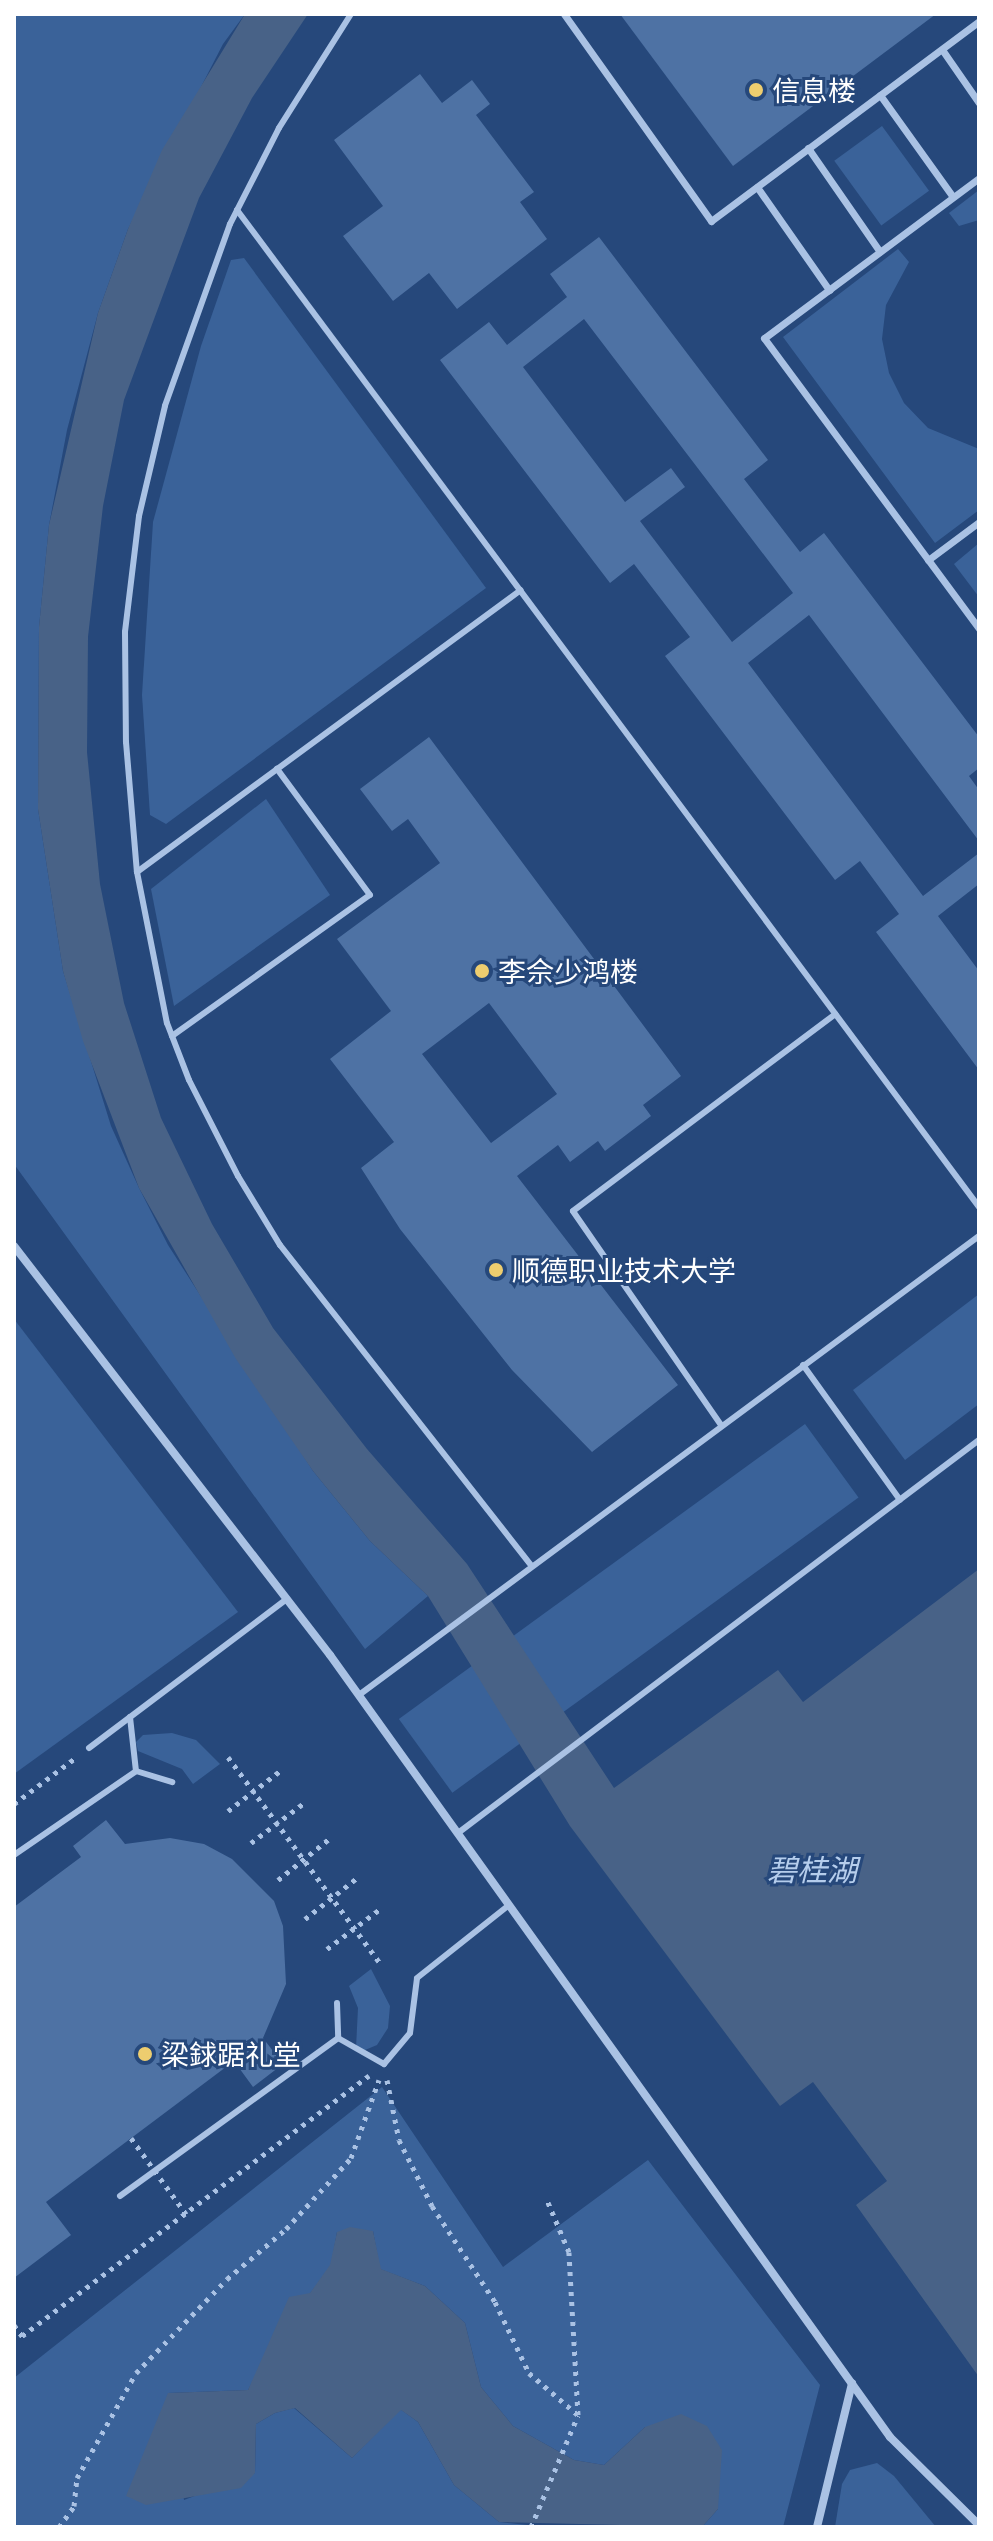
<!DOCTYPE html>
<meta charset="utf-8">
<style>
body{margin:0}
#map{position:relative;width:993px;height:2541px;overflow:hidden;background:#26487b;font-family:Barlow,"Noto Sans SC",sans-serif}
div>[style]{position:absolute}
.green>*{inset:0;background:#3a6299;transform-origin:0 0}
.water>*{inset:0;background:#486287}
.building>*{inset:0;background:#4e72a4}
.path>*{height:5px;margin-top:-2.5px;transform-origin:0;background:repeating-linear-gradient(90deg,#aac2e4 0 4px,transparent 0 10px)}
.service>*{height:6px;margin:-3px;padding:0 3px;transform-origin:3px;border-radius:3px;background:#aac2e4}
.pedestrian>*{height:7px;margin:-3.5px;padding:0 3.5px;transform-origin:3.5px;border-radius:3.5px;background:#aac2e4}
.minor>*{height:8px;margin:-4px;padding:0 4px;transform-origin:4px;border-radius:4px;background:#aac2e4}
.path-bridge>*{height:5px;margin-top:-2.5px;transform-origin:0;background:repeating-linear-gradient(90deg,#aac2e4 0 4px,transparent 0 10px)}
.dots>*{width:22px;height:22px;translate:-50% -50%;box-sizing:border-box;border:4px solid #26487b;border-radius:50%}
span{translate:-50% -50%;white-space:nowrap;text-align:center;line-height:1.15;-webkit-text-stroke:6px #26487b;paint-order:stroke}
.poi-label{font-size:28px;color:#fff}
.left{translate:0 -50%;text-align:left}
.water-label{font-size:30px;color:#b5cdec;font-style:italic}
.frame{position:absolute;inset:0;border:16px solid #fff;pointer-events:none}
</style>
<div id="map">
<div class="green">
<div style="clip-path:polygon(14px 14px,245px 14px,223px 44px,128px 229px,98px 313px,67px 430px,49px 525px,39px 627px,38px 809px,63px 971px,111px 1126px,139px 1188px,168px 1245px,313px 1471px,370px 1541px,428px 1596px,365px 1649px,14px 1164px)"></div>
<div style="left:882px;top:126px;width:80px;height:59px;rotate:54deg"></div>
<div style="clip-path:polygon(979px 190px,979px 220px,959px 226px,949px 213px)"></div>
<div style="clip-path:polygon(898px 249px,909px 262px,886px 305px,882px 339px,889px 373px,904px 403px,928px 428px,979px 449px,979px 510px,935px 543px,783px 337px)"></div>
<div style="clip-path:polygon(244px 258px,486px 588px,166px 824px,150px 815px,142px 695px,153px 522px,201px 346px,231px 260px)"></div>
<div style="clip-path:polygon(979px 543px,979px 597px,954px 564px)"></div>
<div style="clip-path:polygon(266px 799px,330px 895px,174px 1006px,151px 889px)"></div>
<div style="clip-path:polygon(979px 1294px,979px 1404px,905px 1460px,853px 1390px)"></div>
<div style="clip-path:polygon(14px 1319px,238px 1612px,14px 1774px)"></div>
<div style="left:805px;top:1424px;width:91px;height:502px;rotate:54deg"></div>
<div style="clip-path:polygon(172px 1733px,196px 1740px,220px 1764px,193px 1784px,182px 1769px,138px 1751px,136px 1742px,143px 1735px)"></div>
<div style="clip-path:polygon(371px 1969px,390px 2006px,388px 2028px,377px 2045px,365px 2050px,356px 2048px,358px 2008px,349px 1986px)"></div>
<div style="clip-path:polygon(382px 2087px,503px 2267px,648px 2160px,820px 2385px,783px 2527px,702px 2527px,718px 2509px,645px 2427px,604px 2465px,574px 2460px,513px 2426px,481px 2387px,465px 2323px,425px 2286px,380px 2269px,373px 2231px,337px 2232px,331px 2265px,271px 2347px,248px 2390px,168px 2393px,184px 2500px,255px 2473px,256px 2424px,275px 2413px,294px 2408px,352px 2458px,400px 2409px,418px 2422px,454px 2485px,499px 2522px,547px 2527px,14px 2527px,14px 2378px)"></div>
<div style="clip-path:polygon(877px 2463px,894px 2476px,936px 2527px,835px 2527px,842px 2484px,850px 2470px)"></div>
</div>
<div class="water">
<div style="clip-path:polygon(245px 14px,308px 14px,252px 98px,199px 198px,124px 400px,103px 506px,88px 637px,87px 752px,100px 884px,124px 1003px,161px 1118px,212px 1224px,273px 1328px,367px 1449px,467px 1564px,614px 1788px,778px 1670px,803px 1702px,979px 1569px,979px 2377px,856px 2205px,887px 2181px,813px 2082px,780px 2106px,570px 1826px,428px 1596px,370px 1541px,313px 1471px,236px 1359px,139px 1188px,83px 1041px,63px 971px,38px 809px,39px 627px,49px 525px,98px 313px,128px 229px,162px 150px)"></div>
<div style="clip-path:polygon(350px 2227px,373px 2231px,381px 2269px,425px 2286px,465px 2323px,481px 2387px,513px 2426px,574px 2460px,604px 2465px,645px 2427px,681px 2414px,707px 2426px,722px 2450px,718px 2509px,702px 2527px,499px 2522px,454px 2485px,418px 2422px,401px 2410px,352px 2458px,295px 2408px,275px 2413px,256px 2424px,255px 2473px,241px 2488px,146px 2505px,126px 2496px,168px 2393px,248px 2390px,289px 2297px,310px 2293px,330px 2265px,337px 2232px)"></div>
</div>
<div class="building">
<div style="clip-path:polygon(620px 14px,936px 14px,733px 166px)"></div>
<div style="clip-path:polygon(420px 74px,442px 103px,472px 80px,490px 104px,476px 115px,534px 192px,520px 202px,547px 239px,457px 309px,429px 273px,393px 301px,343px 236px,383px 206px,334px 140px)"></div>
<div style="clip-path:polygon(evenodd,599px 237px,768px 460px,744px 479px,800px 552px,824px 533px,979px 737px,979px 768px,969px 776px,979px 790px,979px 841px,809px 615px,748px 663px,923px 896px,979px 853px,979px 884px,938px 916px,979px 971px,979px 1070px,876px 932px,899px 914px,860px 861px,835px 880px,665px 656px,690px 637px,634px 564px,610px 583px,440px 360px,489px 322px,507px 345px,567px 297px,550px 274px,599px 237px,584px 319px,793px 593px,732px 642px,640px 521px,685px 487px,671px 468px,625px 502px,523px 367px,584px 319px)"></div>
<div style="clip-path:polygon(evenodd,429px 737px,681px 1076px,643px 1105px,651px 1116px,605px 1151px,598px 1141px,570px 1162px,558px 1145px,517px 1176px,678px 1385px,592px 1452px,512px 1370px,400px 1229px,361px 1168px,394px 1142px,330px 1059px,391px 1011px,337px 939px,440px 863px,408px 819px,392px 831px,360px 789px,429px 737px,489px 1003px,557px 1094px,491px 1143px,422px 1054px,489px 1003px)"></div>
<div style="clip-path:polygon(106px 1820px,125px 1844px,170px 1838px,204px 1844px,232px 1859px,274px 1901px,283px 1926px,286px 1984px,263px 2038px,283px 2064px,253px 2087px,234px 2061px,46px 2202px,71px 2235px,14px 2278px,14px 1907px,81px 1857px,73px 1846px)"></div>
</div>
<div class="path">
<div style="left:228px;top:1757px;width:256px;rotate:53.6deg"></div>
<div style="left:14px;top:1804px;width:75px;rotate:-36.9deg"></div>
<div style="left:228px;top:1811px;width:66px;rotate:-37.6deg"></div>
<div style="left:251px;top:1843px;width:66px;rotate:-37deg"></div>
<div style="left:278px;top:1880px;width:65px;rotate:-38.8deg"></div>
<div style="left:305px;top:1919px;width:66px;rotate:-38.3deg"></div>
<div style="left:327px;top:1949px;width:66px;rotate:-37deg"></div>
<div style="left:387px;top:2080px;width:61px;rotate:78.7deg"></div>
<div style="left:399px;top:2140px;width:74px;rotate:63.4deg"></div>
<div style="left:432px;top:2206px;width:115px;rotate:56.7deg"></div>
<div style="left:495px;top:2302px;width:79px;rotate:64.4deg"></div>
<div style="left:529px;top:2373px;width:65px;rotate:40.6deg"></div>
<div style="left:14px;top:2325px;width:14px;rotate:54deg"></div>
<div style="left:22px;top:2336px;width:434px;rotate:-36.9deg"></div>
<div style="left:59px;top:2527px;width:26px;rotate:-54deg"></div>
<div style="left:74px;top:2506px;width:28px;rotate:-84deg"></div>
<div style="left:77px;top:2478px;width:120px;rotate:-60.7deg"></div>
<div style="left:136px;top:2373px;width:131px;rotate:-45.9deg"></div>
<div style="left:227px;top:2279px;width:77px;rotate:-40.3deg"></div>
<div style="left:286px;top:2229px;width:96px;rotate:-47.5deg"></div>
<div style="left:351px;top:2158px;width:83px;rotate:-70.3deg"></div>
<div style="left:531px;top:2527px;width:121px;rotate:-67.2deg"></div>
<div style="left:578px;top:2415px;width:163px;rotate:-93.2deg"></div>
<div style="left:569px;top:2252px;width:56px;rotate:-112.9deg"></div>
</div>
<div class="service">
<div style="left:351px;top:14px;width:135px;rotate:122.3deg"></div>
<div style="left:279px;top:128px;width:108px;rotate:117deg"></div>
<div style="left:230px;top:224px;width:193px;rotate:109.7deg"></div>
<div style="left:165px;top:406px;width:113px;rotate:103.3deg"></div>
<div style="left:139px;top:516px;width:117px;rotate:96.9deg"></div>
<div style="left:125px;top:632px;width:110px;rotate:89.5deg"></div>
<div style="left:126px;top:742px;width:130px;rotate:85.2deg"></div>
<div style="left:137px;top:872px;width:154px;rotate:78.8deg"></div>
<div style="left:167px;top:1023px;width:61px;rotate:68.9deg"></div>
<div style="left:189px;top:1080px;width:108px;rotate:63deg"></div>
<div style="left:238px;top:1176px;width:81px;rotate:58.7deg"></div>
<div style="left:280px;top:1245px;width:407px;rotate:51.9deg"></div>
<div style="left:237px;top:210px;width:1243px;rotate:53.34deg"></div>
<div style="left:137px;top:872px;width:476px;rotate:-36.3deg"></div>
<div style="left:172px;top:1036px;width:243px;rotate:-35.5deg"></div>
<div style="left:370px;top:895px;width:157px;rotate:-126.4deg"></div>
<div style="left:803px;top:1365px;width:166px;rotate:54.3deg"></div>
<div style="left:721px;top:1425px;width:260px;rotate:-124.7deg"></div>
<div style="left:573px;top:1211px;width:328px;rotate:-36.9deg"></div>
<div style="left:359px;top:1695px;width:771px;rotate:-36.51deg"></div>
<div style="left:130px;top:1717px;width:54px;rotate:83.7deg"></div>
<div style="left:136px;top:1771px;width:38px;rotate:17deg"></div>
<div style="left:89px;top:1748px;width:248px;rotate:-37deg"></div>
<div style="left:458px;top:1833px;width:653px;rotate:-37.03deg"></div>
<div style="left:14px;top:1855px;width:148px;rotate:-34.5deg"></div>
<div style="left:337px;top:2003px;width:35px;rotate:88deg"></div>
<div style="left:338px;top:2038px;width:53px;rotate:29.5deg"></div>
<div style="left:384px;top:2064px;width:40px;rotate:-50deg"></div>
<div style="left:410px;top:2033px;width:55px;rotate:-82.7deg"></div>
<div style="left:417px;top:1978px;width:117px;rotate:-38.4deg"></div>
<div style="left:120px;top:2196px;width:269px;rotate:-35.9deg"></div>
</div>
<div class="pedestrian">
<div style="left:564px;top:14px;width:254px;rotate:54.6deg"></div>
<div style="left:711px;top:221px;width:334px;rotate:-36.7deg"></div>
<div style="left:943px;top:51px;width:63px;rotate:55.3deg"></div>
<div style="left:880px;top:95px;width:125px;rotate:54.4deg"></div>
<div style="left:808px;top:148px;width:126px;rotate:55.3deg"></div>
<div style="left:979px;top:178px;width:268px;rotate:143.3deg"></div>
<div style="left:764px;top:338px;width:362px;rotate:53.5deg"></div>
<div style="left:757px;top:187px;width:126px;rotate:55deg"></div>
<div style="left:928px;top:560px;width:64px;rotate:-36.7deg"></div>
</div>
<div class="minor">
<div style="left:14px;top:1246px;width:517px;rotate:52.31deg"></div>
<div style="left:330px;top:1655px;width:962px;rotate:54.39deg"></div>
<div style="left:890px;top:2437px;width:125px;rotate:44.7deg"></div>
<div style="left:817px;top:2527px;width:148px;rotate:-76.3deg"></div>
</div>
<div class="path-bridge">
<div style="left:131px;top:2138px;width:94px;rotate:54.1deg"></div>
</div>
<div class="dots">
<div style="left:756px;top:90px;background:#edcd6f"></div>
<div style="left:482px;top:971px;background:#edcd6f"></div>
<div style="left:496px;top:1270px;background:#edcd6f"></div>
<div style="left:145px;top:2054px;background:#edcd6f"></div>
</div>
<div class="poi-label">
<span class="left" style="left:772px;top:90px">信息楼</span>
<span class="left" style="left:498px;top:971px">李佘少鸿楼</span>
<span class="left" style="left:512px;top:1270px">顺德职业技术大学</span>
<span class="left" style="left:161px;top:2054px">梁銶踞礼堂</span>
</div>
<div class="water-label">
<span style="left:812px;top:1869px">碧桂湖</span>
</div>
<div class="frame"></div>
</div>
